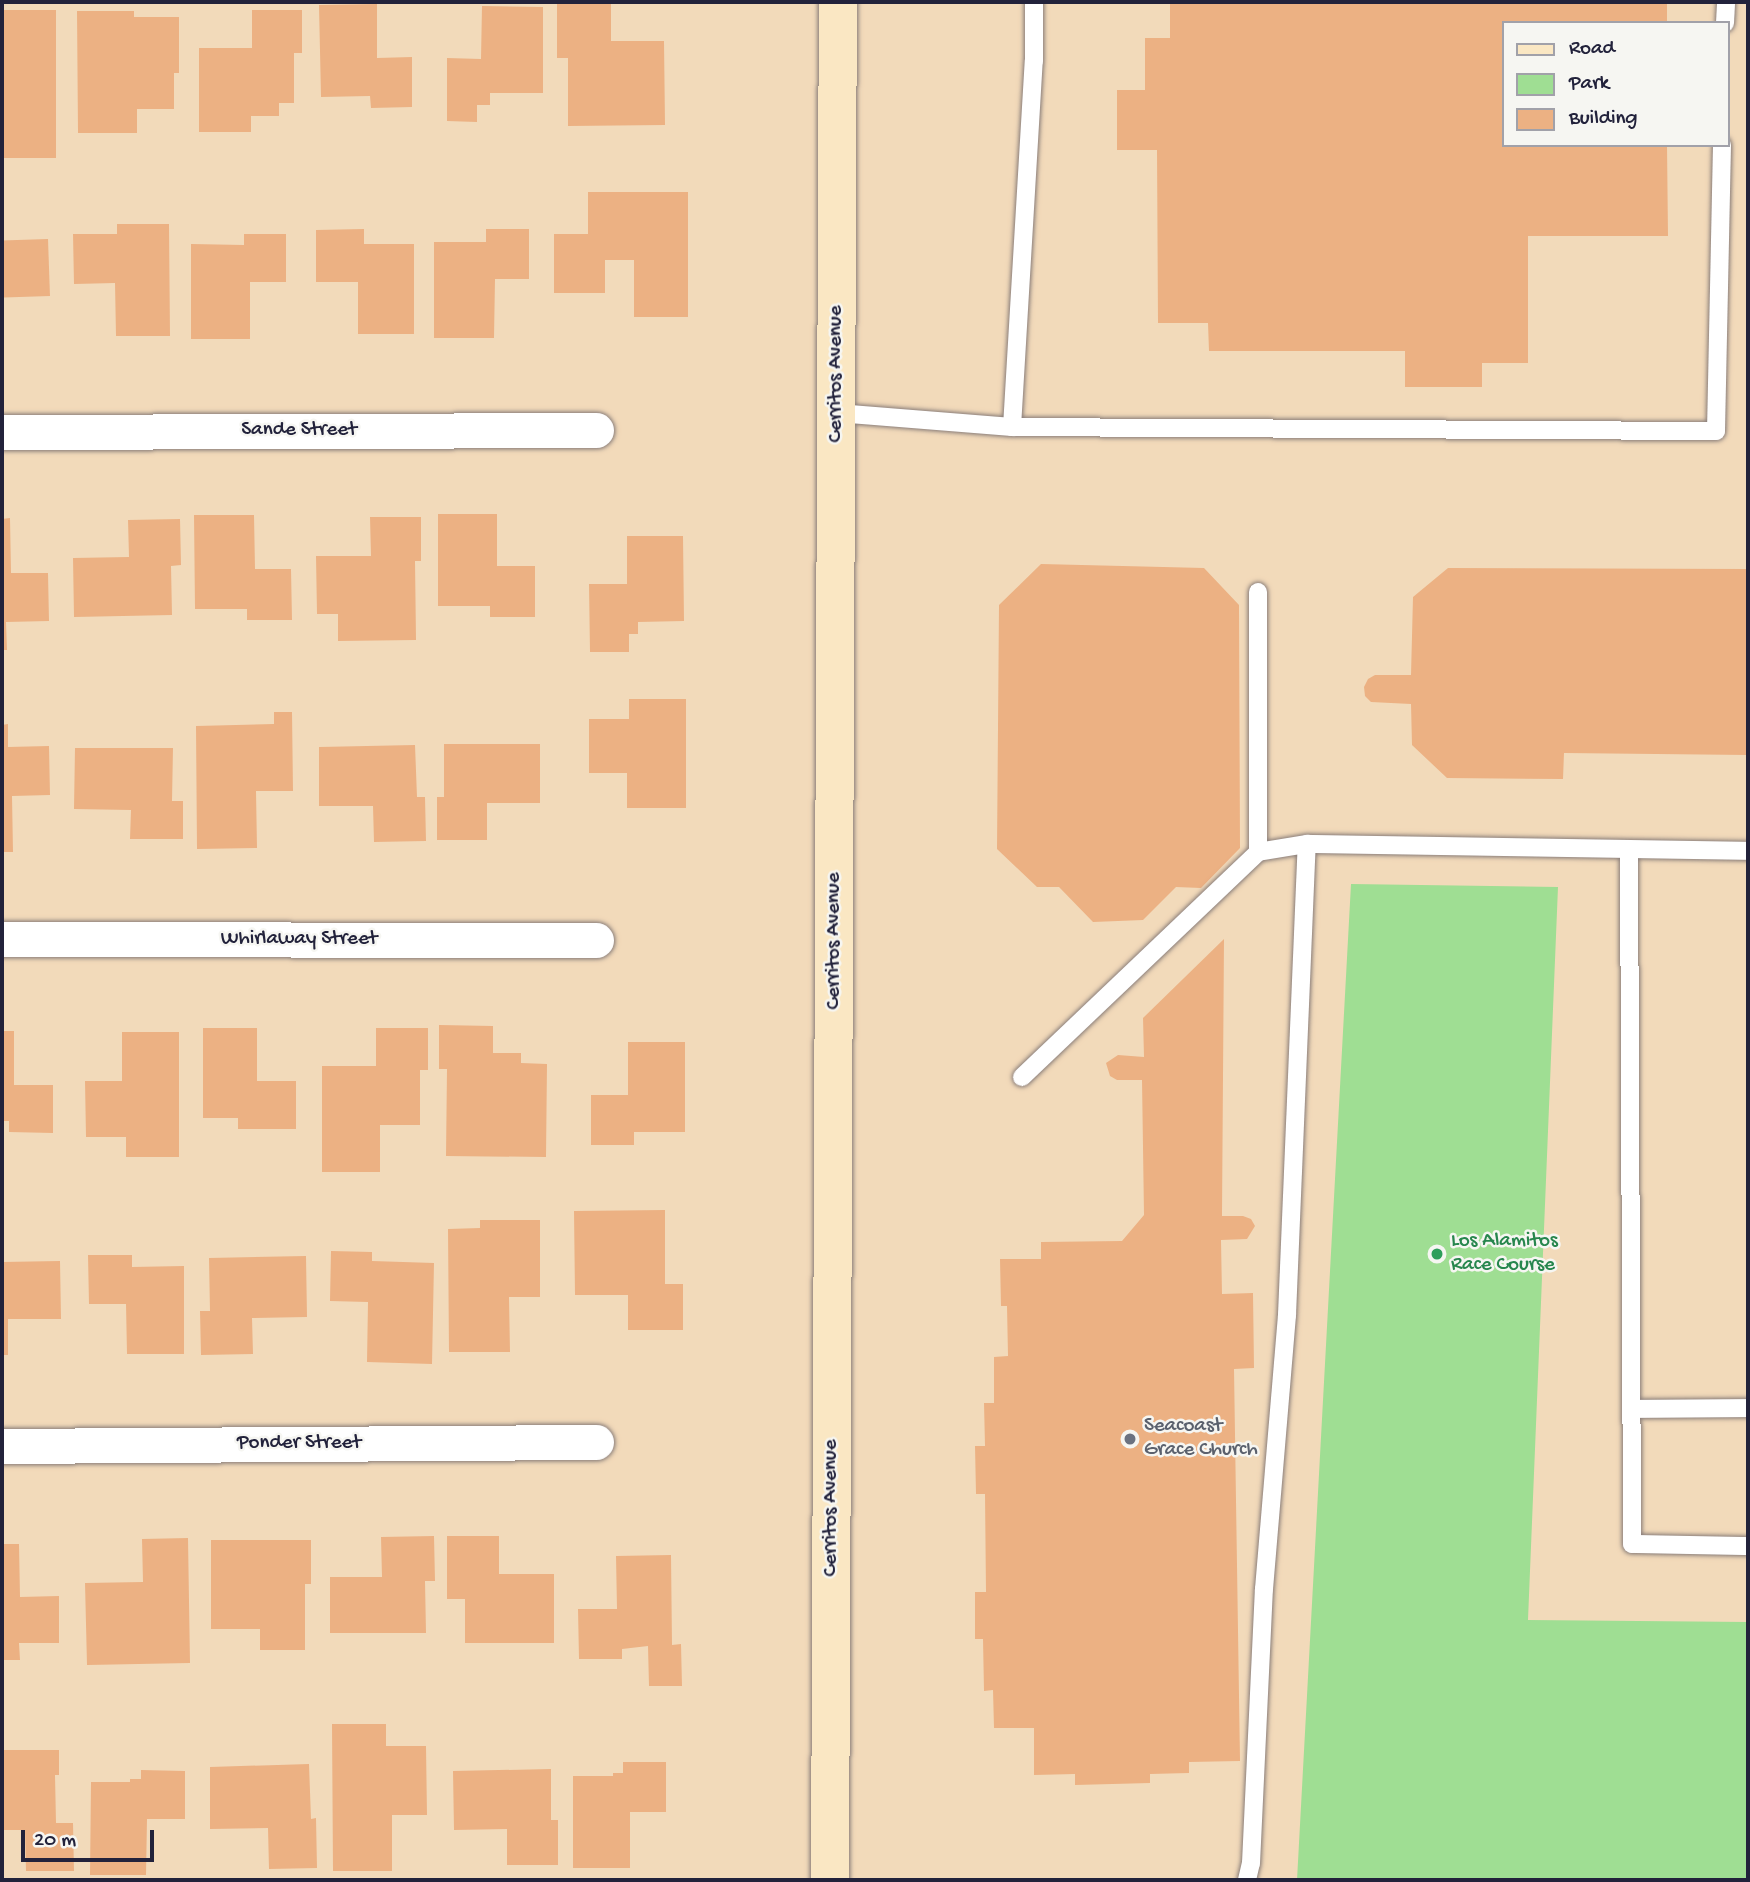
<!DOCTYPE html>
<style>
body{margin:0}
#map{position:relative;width:1750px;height:1882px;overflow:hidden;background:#f2daba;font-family:"Gochi Hand",sans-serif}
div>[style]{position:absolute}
.green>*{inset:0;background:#9fde93}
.building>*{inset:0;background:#ecb183;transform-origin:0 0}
.roads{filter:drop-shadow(0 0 2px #8a7e7a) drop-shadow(0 0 2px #8a7e7a)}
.service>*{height:18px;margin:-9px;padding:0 9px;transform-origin:9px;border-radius:9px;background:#fff}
.minor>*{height:35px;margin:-17.5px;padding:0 17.5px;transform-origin:17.5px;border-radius:17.5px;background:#fff}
.secondary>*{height:38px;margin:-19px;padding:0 19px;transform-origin:19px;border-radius:19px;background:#fae7c3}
.dots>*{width:19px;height:19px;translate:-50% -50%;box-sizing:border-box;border:4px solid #f6f6f2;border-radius:50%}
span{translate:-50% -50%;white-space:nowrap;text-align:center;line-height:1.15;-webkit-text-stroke:5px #f6f6f2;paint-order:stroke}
.street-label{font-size:21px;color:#22223b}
.leisure-label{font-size:21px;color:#27864d}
.left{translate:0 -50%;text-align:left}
.worship-label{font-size:21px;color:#5b616d}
.frame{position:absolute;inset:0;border:4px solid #22223b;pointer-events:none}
.legend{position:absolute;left:1502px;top:21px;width:228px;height:126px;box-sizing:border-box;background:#f6f6f2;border:2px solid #a1a1a9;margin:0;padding:9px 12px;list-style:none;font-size:21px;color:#22223b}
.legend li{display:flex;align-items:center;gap:14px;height:35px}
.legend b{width:35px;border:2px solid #a1a1a9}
.scale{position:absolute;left:21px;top:1830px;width:133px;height:32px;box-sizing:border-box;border:4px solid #22223b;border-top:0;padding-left:9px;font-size:21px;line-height:24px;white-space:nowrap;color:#22223b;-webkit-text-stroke:5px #f6f6f2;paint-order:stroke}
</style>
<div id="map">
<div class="green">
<div style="clip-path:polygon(1351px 884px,1558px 887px,1528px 1620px,1748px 1622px,1748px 1880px,1297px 1880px)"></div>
</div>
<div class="building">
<div style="clip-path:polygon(557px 2px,611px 2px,611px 41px,664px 41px,665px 125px,568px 126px,568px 58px,557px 58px)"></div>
<div style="clip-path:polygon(1170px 2px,1667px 2px,1667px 23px,1503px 23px,1503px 145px,1667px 145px,1668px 236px,1528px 236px,1528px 363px,1482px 363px,1482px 387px,1405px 387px,1405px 351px,1209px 351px,1208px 323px,1158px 323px,1157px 150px,1117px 150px,1117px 90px,1145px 90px,1145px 38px,1170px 38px)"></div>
<div style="clip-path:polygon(377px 4px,377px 58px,412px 57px,412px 107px,371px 108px,370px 96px,321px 97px,319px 5px)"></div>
<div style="clip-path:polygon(482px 6px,543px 7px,543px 93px,490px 93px,490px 105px,477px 105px,477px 122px,447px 121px,447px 58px,481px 59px)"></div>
<div style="left:2px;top:10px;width:54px;height:148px"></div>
<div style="clip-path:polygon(252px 10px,302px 10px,302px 53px,294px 53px,294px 103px,279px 103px,279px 116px,251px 116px,251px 132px,199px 132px,199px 48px,252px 48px)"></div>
<div style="clip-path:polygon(77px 11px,134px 11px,134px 17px,179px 17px,179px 73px,174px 73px,174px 109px,137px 109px,137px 133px,78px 133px)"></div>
<div style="clip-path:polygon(588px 192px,688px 192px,688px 317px,634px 317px,634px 260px,605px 260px,605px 293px,554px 293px,554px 234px,588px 234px)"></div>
<div style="clip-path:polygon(117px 224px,169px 224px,170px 336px,116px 336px,115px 283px,74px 284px,73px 234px,117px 234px)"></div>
<div style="clip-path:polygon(364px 229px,364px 244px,414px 244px,414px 334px,358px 334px,358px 282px,316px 282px,316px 230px)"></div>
<div style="clip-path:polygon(486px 229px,529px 229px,529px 279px,495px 279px,494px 338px,434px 338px,434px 242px,486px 242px)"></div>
<div style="clip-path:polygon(244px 234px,286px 234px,286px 282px,250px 282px,250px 339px,191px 339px,191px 244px,244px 245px)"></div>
<div style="left:48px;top:239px;width:57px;height:46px;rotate:88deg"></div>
<div style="clip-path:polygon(438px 514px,497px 514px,497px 566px,535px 566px,535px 617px,490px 617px,490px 606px,438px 606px)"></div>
<div style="clip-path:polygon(194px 515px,254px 515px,255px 569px,291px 569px,292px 620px,247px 620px,247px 609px,195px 609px)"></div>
<div style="clip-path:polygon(370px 517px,421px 517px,421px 561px,415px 561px,416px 640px,338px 641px,338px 614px,317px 614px,316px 556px,371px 556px)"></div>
<div style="clip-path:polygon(10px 518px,11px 573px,48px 573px,49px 621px,6px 622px,7px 650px,2px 650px,2px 519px)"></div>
<div style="clip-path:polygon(180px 519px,181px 565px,171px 566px,172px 615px,74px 617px,73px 558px,129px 557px,128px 520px)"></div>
<div style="clip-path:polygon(627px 536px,683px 536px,684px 621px,638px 622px,638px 634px,629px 634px,629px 652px,590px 652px,589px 584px,627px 584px)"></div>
<div style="clip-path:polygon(1041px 564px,1204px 568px,1239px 605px,1240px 848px,1201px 888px,1176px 887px,1143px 920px,1093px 922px,1059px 887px,1037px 887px,997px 849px,999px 605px)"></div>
<div style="clip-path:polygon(1448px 568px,1748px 569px,1748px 755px,1564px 753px,1563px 779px,1447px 778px,1412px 745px,1411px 704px,1371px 702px,1365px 696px,1364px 687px,1368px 679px,1375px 675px,1411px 675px,1413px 597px)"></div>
<div style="clip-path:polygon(629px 699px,686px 699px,686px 808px,627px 808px,627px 773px,589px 773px,589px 719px,629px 719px)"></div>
<div style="clip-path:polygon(274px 712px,292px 712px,293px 791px,256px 791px,257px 848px,197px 849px,196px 726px,274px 724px)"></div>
<div style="clip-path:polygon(8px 724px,8px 747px,49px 746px,50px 795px,12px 796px,13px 852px,2px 852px,2px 725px)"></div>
<div style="clip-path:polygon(444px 744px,540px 744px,540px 803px,487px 803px,487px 840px,437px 840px,437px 797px,444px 797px)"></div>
<div style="clip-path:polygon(415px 745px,417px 797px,425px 797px,426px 841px,374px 842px,373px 806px,319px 806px,319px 747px)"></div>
<div style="clip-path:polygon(75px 748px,173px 748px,172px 801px,183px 801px,183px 839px,130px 839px,131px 810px,74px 809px)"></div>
<div style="clip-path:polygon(1224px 939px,1222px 1216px,1243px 1216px,1251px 1219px,1255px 1226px,1247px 1239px,1221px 1240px,1222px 1294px,1253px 1293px,1254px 1368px,1234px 1369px,1240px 1761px,1189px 1762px,1189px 1773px,1150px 1774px,1150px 1783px,1075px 1785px,1075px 1774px,1034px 1775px,1034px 1728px,994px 1728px,993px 1690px,984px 1691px,983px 1639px,975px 1639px,975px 1592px,986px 1592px,985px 1494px,976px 1494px,975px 1446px,985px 1446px,984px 1403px,994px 1403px,994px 1357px,1008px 1356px,1007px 1306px,1001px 1306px,1000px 1259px,1041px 1259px,1041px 1242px,1122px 1241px,1144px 1215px,1142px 1080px,1117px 1080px,1110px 1076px,1106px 1063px,1118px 1055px,1144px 1057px,1143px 1018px)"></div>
<div style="clip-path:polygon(439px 1025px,493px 1026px,493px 1053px,521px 1053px,521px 1063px,547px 1064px,546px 1157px,446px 1156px,447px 1069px,439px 1069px)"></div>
<div style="clip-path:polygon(203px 1028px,257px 1028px,257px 1081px,296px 1081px,296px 1129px,238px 1129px,238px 1118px,203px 1118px)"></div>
<div style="clip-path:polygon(376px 1028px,428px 1028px,428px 1070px,420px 1070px,420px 1125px,380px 1125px,380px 1172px,322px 1172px,322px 1066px,376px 1066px)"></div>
<div style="clip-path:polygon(2px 1031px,14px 1031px,14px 1085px,53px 1085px,53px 1133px,9px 1132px,9px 1121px,2px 1121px)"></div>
<div style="clip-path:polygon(122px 1032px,179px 1032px,179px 1157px,126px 1157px,126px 1137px,86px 1137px,85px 1081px,122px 1081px)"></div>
<div style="clip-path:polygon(628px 1042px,685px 1042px,685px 1132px,634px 1132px,634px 1145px,591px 1145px,591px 1095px,628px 1095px)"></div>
<div style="clip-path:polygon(665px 1210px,665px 1284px,683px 1284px,683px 1330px,628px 1330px,628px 1295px,575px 1295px,574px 1211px)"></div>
<div style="clip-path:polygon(480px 1220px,540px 1220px,540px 1297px,509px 1297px,510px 1352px,449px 1352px,448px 1229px,480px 1228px)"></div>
<div style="clip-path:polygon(331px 1251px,372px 1252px,372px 1261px,434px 1263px,432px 1364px,367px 1362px,368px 1302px,330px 1301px)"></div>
<div style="clip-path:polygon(88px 1255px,132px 1255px,132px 1267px,184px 1266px,184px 1354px,127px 1354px,126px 1304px,89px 1304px)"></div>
<div style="clip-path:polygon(306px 1256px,307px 1317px,252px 1318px,253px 1354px,201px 1355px,200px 1311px,210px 1311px,209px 1258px)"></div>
<div style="clip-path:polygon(60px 1261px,61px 1319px,8px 1319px,8px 1355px,2px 1355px,2px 1262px)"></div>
<div style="clip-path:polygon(434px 1536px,435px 1581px,425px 1581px,426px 1633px,330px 1633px,330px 1577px,382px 1577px,381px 1537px)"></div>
<div style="clip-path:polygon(447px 1536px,499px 1536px,499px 1574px,554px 1574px,554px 1643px,465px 1643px,465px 1599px,447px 1599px)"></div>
<div style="clip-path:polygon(188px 1538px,190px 1663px,87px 1665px,85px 1583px,143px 1582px,142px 1539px)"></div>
<div style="clip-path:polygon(211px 1540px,311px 1540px,311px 1584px,305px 1584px,305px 1650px,260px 1650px,260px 1629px,211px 1629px)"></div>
<div style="clip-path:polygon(2px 1544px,19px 1544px,20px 1597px,59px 1596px,59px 1643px,19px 1643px,20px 1660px,2px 1660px)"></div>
<div style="clip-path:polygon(671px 1555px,672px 1645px,681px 1644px,682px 1686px,649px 1686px,648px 1646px,622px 1649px,622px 1659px,579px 1659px,578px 1609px,617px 1609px,616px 1556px)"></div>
<div style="clip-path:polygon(332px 1724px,386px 1724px,386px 1746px,426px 1746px,427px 1815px,392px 1815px,392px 1871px,333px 1871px)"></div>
<div style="clip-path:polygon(2px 1750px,59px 1750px,59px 1775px,55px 1775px,56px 1823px,73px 1823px,74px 1871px,26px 1871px,25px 1830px,2px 1830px)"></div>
<div style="clip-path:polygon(623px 1762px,666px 1762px,666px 1812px,630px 1812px,630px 1868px,573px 1868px,573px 1776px,613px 1776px,613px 1773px,623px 1773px)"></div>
<div style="clip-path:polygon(309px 1764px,311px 1819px,316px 1818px,317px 1868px,269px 1869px,268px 1828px,210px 1829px,210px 1767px)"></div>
<div style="clip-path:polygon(551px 1769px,551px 1820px,558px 1820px,558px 1865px,507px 1865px,507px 1829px,454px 1830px,453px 1771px)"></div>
<div style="clip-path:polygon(141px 1770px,185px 1771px,185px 1819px,147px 1819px,146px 1875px,90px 1875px,91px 1782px,130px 1782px,130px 1779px,141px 1779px)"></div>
</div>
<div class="roads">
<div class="service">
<div style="left:1725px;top:23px;width:21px;rotate:-87deg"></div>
<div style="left:837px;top:413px;width:176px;rotate:4.6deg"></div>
<div style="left:1012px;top:427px;width:704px;rotate:0.33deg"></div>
<div style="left:1716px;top:431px;width:286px;rotate:-88.8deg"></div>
<div style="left:1012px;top:427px;width:367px;rotate:-86.6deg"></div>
<div style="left:1034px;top:61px;width:59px;rotate:-90deg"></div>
<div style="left:1258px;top:592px;width:260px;rotate:90deg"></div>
<div style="left:1629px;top:849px;width:695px;rotate:89.75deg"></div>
<div style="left:1632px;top:1544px;width:116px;rotate:1deg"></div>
<div style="left:1022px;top:1077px;width:326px;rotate:-43.6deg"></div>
<div style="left:1258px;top:852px;width:50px;rotate:-9.3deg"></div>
<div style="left:1632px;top:1409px;width:116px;rotate:-0.5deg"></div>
<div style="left:1247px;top:1880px;width:17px;rotate:-77deg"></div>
<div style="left:1251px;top:1863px;width:274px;rotate:-87.3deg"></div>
<div style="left:1264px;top:1589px;width:275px;rotate:-85.2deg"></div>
<div style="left:1287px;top:1315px;width:471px;rotate:-87.6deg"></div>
<div style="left:1307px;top:844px;width:441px;rotate:0.9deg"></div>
</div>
<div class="minor">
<div style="left:2px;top:432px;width:594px;rotate:-0.19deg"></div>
<div style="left:2px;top:939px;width:594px;rotate:0.1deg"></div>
<div style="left:2px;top:1446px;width:594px;rotate:-0.39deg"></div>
</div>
<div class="secondary">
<div style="left:830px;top:1880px;width:1878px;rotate:-89.76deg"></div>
</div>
</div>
<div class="dots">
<div style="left:1437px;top:1254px;background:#2e9e5b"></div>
<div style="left:1130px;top:1439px;background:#6b7280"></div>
</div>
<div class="street-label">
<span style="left:837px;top:374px;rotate:-90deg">Cerritos Avenue</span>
<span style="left:299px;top:431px">Sande Street</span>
<span style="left:299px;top:940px">Whirlaway Street</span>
<span style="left:835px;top:941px;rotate:-90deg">Cerritos Avenue</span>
<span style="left:299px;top:1444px">Ponder Street</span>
<span style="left:832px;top:1508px;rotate:-90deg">Cerritos Avenue</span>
</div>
<div class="leisure-label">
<span class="left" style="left:1451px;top:1254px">Los Alamitos<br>Race Course</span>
</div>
<div class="worship-label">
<span class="left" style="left:1144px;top:1439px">Seacoast<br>Grace Church</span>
</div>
<div class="frame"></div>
<ul class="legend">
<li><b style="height:9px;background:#fae7c3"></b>Road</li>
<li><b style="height:19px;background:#9fde93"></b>Park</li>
<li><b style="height:19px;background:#ecb183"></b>Building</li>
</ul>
<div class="scale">20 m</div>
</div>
